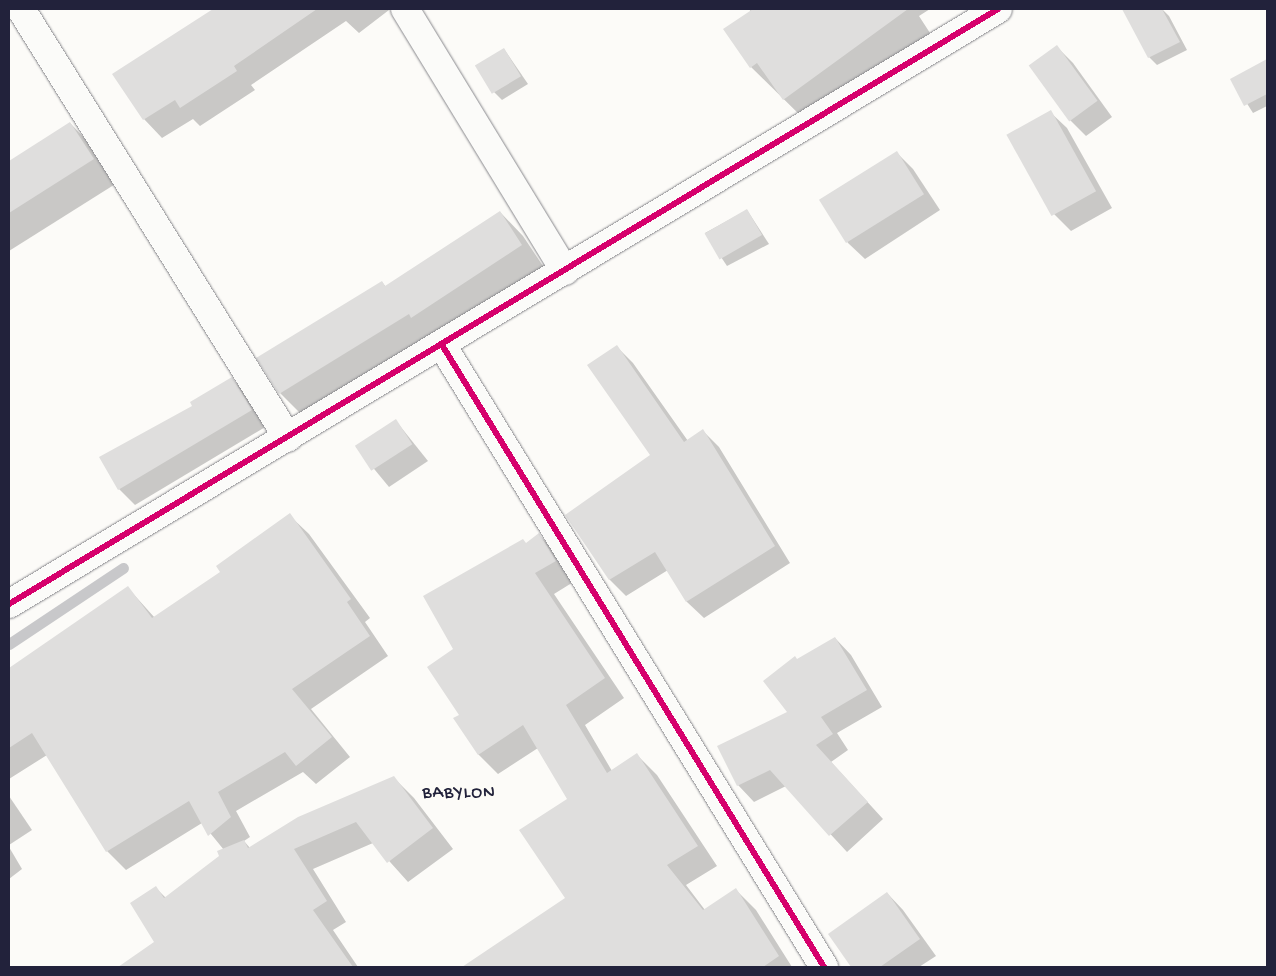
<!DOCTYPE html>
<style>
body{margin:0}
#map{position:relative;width:1276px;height:976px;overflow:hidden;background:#fcfbf8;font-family:"Gochi Hand",sans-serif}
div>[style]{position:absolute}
.shadow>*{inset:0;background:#0003}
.stream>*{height:11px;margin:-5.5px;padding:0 5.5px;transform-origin:5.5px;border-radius:5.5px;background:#c8c8ca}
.building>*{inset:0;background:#dfdedd;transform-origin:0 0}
.roads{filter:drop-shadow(0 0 1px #88888c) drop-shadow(0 0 1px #88888c)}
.minor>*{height:28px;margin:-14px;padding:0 14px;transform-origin:14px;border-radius:14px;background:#fbfbf9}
.cycleway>*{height:6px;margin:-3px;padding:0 3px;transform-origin:3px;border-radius:3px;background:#d6006c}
span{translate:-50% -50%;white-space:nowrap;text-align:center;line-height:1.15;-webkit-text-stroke:4px #fdfcf7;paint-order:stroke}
.quarter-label{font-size:18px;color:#22223b;letter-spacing:1px}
.frame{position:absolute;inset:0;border:10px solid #22223b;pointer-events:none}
</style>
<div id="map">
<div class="shadow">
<div style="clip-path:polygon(216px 9px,388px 9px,389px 10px,359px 33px,346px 21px,251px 85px,255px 90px,200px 126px,193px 119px,162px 138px,144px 119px,114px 75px)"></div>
<div style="clip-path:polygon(749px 9px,930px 9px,919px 16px,930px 33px,807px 122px,751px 67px,725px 30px,751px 12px)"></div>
<div style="clip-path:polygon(1123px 9px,1151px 9px,1154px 12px,1162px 9px,1169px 16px,1187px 50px,1157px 65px,1149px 57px)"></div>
<div style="clip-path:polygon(1057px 47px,1073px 63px,1112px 117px,1086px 136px,1070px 120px)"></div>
<div style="clip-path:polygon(504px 49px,528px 84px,502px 100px,494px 92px)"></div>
<div style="clip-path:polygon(1261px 64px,1267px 71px,1267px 106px,1253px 113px,1232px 80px)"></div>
<div style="clip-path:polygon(1050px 112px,1067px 128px,1112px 208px,1071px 231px,1054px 214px)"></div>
<div style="clip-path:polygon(70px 123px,93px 147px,117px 183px,9px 251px,9px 162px)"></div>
<div style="clip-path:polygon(897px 153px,913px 169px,940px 210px,865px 259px,848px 243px,822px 201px)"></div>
<div style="clip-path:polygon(747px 210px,769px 244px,727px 266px,705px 233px)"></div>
<div style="clip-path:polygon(500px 212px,523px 236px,545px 269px,304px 417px,280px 393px,382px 282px,386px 287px)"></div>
<div style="clip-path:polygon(617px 347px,633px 363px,688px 441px,703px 431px,719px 447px,790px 563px,704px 618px,687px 602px,668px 570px,626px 596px,610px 580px,567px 516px,652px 456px)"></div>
<div style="clip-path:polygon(232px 379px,248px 395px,267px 426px,135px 505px,119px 489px,194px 406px)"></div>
<div style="clip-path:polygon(396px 421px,428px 461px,389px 487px,356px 447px)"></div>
<div style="clip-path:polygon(289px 515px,309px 534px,370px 618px,365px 622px,388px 656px,311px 709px,350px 757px,316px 784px,303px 772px,236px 811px,250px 837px,244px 841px,250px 848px,394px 778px,414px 798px,453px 849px,408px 882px,373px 843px,313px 869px,346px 922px,333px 930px,358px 967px,121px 967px,155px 942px,156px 888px,166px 898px,221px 857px,224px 850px,202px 823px,126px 870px,107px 851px,47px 755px,9px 779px,9px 669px,128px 588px,155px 618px,222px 572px)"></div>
<div style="clip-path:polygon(539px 535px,559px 555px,575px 581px,554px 594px,624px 698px,585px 725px,612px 771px,637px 755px,657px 775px,717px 866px,686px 885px,705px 910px,736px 890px,756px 910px,792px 967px,464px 967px,567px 899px,569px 799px,538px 748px,498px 774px,478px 754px,461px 715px,455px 650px,527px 544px)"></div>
<div style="clip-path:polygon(835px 638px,851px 655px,882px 707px,837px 733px,848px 750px,831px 762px,883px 819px,847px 852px,786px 786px,754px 802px,738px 785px,789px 712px,798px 660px)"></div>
<div style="clip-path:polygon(9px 796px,32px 830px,9px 845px)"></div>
<div style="clip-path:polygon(9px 847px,22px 869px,9px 879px)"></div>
<div style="clip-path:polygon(887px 893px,903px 910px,936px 956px,919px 967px,852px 967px,830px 934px)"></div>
</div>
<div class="stream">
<div style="left:9px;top:644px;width:137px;rotate:-33.7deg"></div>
</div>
<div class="building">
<div style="clip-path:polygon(213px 9px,317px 9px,234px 66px,237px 71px,180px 108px,175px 100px,143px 120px,112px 74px)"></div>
<div style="clip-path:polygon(753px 9px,908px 9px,783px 100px,757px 63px,750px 68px,723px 29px)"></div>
<div style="clip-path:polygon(1122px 9px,1162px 9px,1180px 42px,1148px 58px)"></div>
<div style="left:1057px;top:45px;width:69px;height:35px;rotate:54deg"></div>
<div style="left:504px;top:48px;width:33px;height:34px;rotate:59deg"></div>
<div style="clip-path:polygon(1267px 59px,1267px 94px,1244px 106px,1230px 79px)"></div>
<div style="left:1051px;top:110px;width:93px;height:51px;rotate:61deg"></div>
<div style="clip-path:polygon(70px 122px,94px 159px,9px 213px,9px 161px)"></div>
<div style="left:897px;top:151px;width:51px;height:92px;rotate:58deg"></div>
<div style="left:747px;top:209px;width:30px;height:49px;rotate:60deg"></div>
<div style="clip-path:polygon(500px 211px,522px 245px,411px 318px,409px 314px,279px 394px,256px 358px,382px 281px,385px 286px)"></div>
<div style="clip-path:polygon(617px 345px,684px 442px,703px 429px,775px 546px,686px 602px,655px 552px,609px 580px,565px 515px,650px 455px,587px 365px)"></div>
<div style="clip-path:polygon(232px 377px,252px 410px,118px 490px,99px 457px,192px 406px,190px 402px)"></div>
<div style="left:396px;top:419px;width:30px;height:49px;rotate:57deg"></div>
<div style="clip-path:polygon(290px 513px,351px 599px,347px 602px,370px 636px,292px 689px,332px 737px,296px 766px,285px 752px,218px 792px,231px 817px,208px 836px,189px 801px,106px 852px,32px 733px,9px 748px,9px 668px,128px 586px,152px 618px,220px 572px,216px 566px)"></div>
<div style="clip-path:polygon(539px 533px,556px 561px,535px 573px,605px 678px,566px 705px,607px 773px,637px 753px,698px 846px,667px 865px,703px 910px,736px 888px,779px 956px,763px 967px,462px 967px,565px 898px,519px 830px,567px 799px,523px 725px,478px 755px,453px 718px,459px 715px,427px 667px,453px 649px,423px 596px,523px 539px,526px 543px)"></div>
<div style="clip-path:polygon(835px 637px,867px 690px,821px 717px,833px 734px,816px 745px,868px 802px,829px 836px,770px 770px,737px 786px,717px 746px,787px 712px,763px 681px,795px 656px,797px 659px)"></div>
<div style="clip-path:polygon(394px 776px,433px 828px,387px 863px,356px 822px,294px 849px,327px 901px,313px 910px,353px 967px,118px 967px,154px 942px,130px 903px,156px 886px,164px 898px,219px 856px,217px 851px,244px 840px,248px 848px,298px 817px)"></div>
<div style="clip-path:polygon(887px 892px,920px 939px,880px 967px,851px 967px,828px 934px)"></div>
</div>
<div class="roads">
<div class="minor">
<div style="left:21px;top:9px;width:505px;rotate:58.1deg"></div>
<div style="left:405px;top:9px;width:307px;rotate:58.6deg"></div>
<div style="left:442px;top:345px;width:730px;rotate:58.44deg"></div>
<div style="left:9px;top:604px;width:1154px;rotate:-31.03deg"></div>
</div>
</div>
<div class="cycleway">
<div style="left:442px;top:345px;width:730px;rotate:58.44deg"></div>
<div style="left:9px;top:604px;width:1154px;rotate:-31.03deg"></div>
</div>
<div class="quarter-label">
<span style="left:459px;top:794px">BABYLON</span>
</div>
<div class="frame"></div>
</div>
